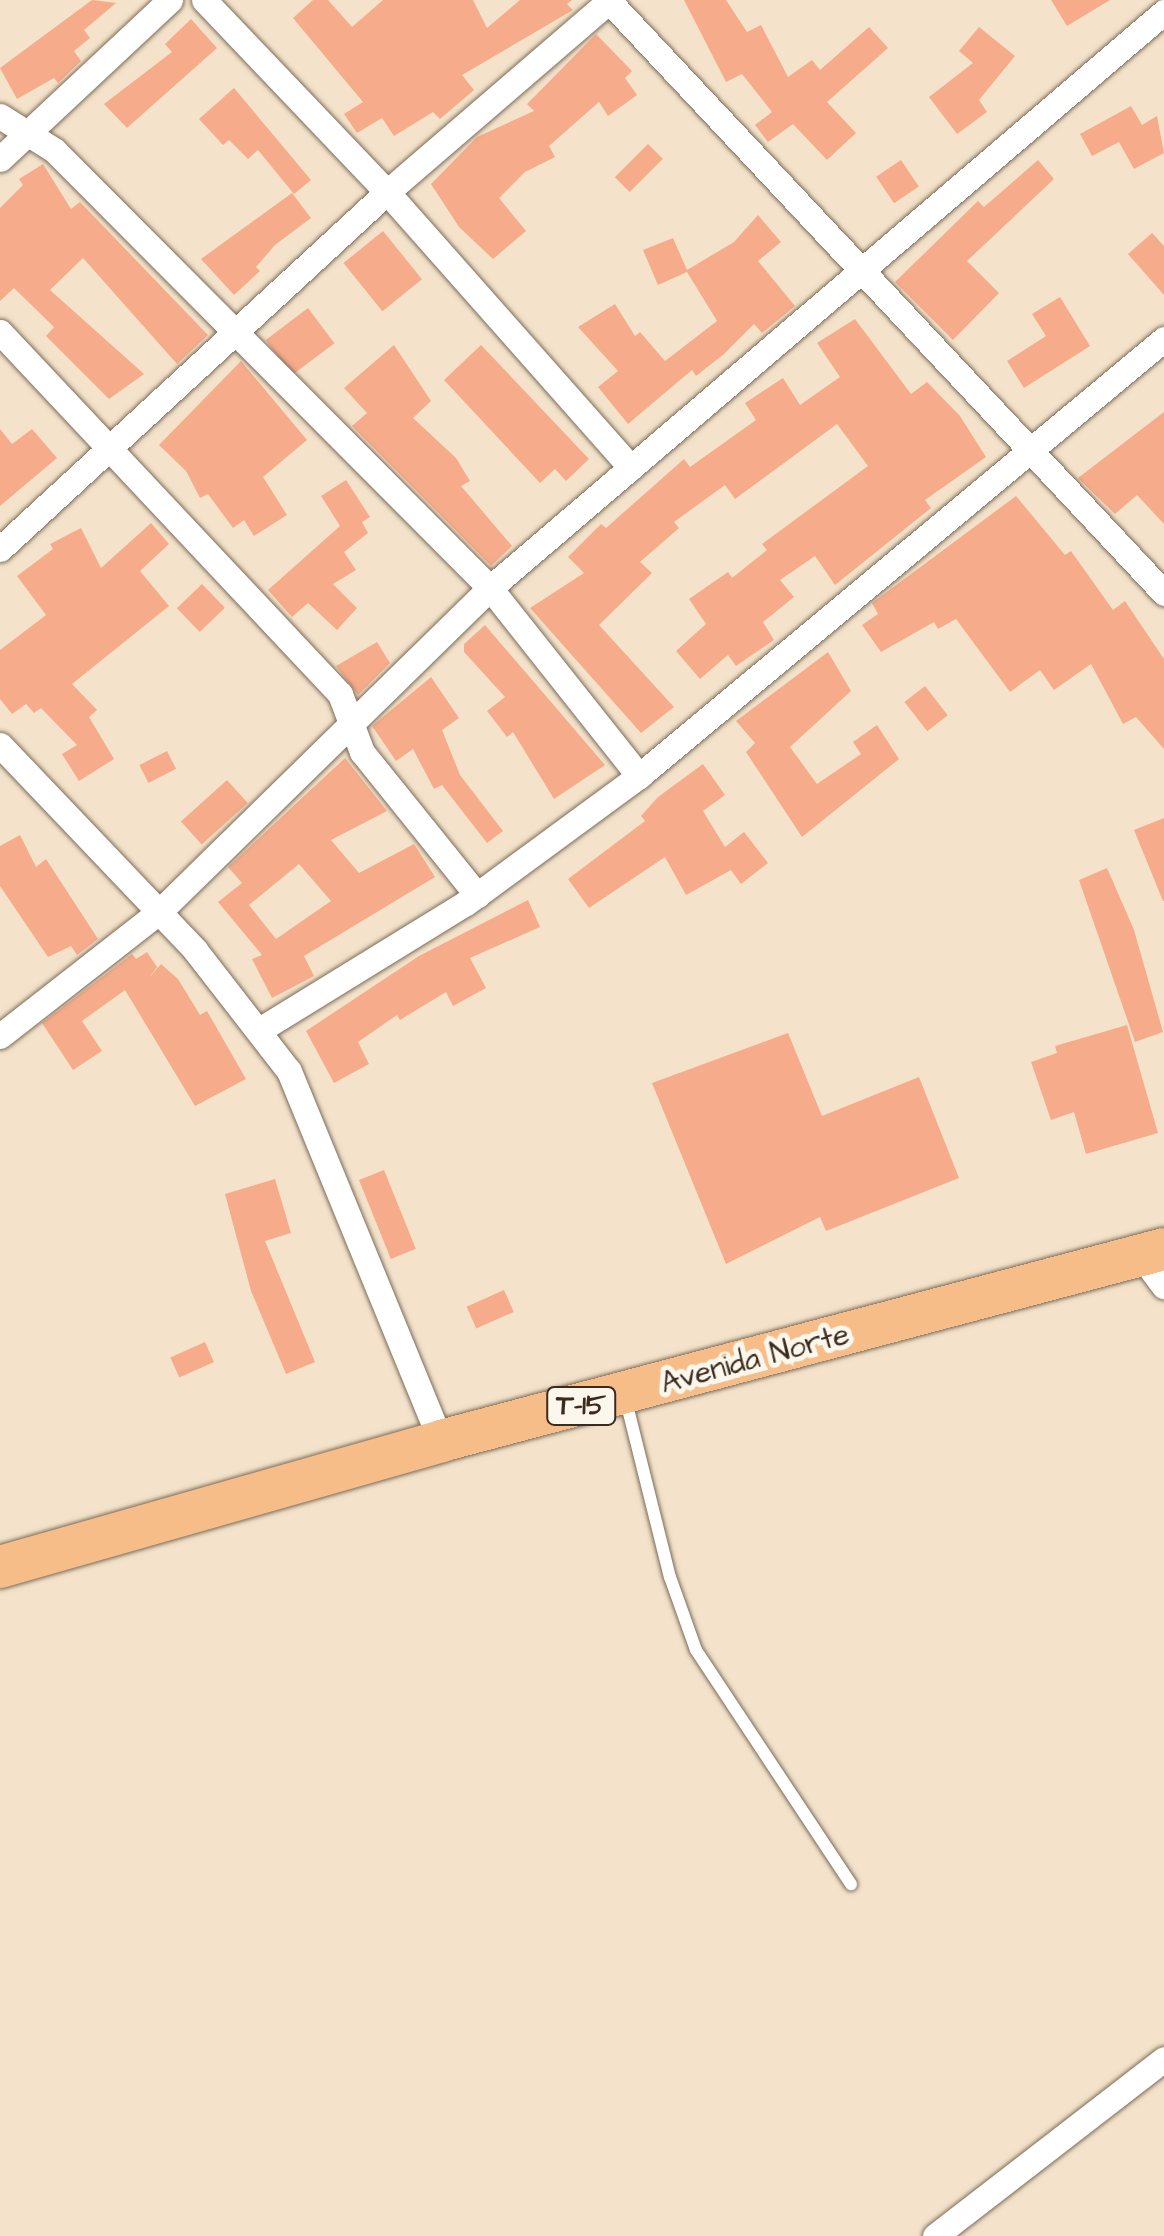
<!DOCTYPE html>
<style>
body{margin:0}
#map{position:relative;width:1164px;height:2236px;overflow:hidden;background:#f4e3ca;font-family:"Architects Daughter",sans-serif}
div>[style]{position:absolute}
.building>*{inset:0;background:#f6ac8a;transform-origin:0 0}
.roads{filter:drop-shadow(0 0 2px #7c6b5a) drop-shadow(0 0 2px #7c6b5a)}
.service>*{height:12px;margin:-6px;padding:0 6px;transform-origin:6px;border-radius:6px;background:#fff}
.minor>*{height:25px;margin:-12.5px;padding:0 12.5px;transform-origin:12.5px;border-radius:12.5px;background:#fff}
.trunk>*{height:42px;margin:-21px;padding:0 21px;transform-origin:21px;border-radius:21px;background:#f7bd88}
span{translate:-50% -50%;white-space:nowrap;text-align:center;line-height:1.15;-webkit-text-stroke:10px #fbf7ec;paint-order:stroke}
.shield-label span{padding:2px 8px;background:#fbf7ec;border:2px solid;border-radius:8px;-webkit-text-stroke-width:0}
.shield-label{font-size:28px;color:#3b2a1e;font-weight:700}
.street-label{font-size:30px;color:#3b2a1e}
</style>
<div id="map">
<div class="building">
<div style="clip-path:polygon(92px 0,116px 3px,84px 30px,90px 38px,74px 51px,81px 61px,58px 83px,54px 78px,17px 99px,0 68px)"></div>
<div style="clip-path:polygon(313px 0,328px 0,352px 27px,383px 0,473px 0,487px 28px,520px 0,572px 0,567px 4px,573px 10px,462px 75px,474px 90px,440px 119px,433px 112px,394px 136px,382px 118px,357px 133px,344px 114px,363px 102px,293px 18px)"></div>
<div style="clip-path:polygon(684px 0,726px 0,747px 32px,761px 25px,788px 77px,812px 60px,820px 70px,869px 27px,888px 48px,827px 102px,856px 133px,827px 160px,793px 124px,768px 142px,755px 125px,772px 112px,742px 74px,726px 82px)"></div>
<div style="clip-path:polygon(1051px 0,1110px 0,1067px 26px)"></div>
<div style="clip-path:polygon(191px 19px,217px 48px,127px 128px,104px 104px,172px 52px,165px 44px)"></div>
<div style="clip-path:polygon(979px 27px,1015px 56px,979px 100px,987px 112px,957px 134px,929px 97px,973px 63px,959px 51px)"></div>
<div style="clip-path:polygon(596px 34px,632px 71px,625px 78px,637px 95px,608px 116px,599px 102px,549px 146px,555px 157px,525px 172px,499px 198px,526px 231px,493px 259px,459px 227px,431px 184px,477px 137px,534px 111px,527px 104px)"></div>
<div style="clip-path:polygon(234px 88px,311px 180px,294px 194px,258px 150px,248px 159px,229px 140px,223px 145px,199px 119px)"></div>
<div style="clip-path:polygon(1131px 106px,1142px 125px,1157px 116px,1164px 153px,1134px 169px,1119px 142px,1092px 156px,1080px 134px)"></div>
<div style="left:648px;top:144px;width:21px;height:47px;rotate:45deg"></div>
<div style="left:901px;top:160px;width:32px;height:30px;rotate:56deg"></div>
<div style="clip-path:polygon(1038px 160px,1054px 179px,967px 261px,999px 293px,953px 340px,895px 282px,978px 201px,984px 207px)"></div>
<div style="clip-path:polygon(43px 164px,71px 209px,80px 202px,208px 335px,177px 364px,83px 258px,50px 290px,144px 374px,109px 399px,46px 336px,54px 327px,14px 288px,0 301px,0 208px,23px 185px,19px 179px)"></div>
<div style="clip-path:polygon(292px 193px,311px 218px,275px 245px,256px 267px,260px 271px,234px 295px,201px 259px)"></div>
<div style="clip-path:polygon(758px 215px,781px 242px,758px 261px,795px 306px,762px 333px,754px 324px,724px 354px,696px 376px,692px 370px,628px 424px,598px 387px,618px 371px,578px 327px,615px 304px,635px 336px,640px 332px,665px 361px,717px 321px,687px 272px,658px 285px,643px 250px,673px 238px,687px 270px,734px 242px)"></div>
<div style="left:383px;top:231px;width:62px;height:51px;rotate:51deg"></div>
<div style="clip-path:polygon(1152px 233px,1164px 246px,1164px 295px,1128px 254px)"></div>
<div style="clip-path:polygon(1060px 297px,1090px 346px,1024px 388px,1007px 361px,1046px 336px,1032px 314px)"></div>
<div style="left:308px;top:308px;width:44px;height:53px;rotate:53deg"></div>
<div style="clip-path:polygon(855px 319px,911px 394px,927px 382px,960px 416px,986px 457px,925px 500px,931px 508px,835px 585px,815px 556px,780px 580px,794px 597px,763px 622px,774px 640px,736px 666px,728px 655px,700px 679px,676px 651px,706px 624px,689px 599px,728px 572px,732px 578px,767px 550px,762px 544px,868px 466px,837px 424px,735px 499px,725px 485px,674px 522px,679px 528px,640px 562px,652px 573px,599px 625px,674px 707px,641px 733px,530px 608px,584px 573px,568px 557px,601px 524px,606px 528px,684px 459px,690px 467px,756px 420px,745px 403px,783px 378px,800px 405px,840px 377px,817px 343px)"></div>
<div style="clip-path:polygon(394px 345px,431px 401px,413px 418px,456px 458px,470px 481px,461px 486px,512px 546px,491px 566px,352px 426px,367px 413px,344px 388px)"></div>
<div style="clip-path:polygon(481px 345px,589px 459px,566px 481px,555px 469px,540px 483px,444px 380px)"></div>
<div style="clip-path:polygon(241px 361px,307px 440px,263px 477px,287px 515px,254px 536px,244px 520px,233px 528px,208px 494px,200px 498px,186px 471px,159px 445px)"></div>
<div style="clip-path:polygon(1164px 412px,1164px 524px,1137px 495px,1115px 514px,1078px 478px)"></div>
<div style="clip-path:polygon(0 429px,12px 444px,32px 429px,57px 458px,0 506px)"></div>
<div style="clip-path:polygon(346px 480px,370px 517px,362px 522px,368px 533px,344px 552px,356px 570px,333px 584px,357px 608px,337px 630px,308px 603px,292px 617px,268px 590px,340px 526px,321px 496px)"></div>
<div style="clip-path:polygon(1016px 496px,1065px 555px,1071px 551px,1113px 610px,1125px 601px,1164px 659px,1164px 749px,1136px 717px,1123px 724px,1091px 664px,1054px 690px,1040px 670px,1010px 692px,956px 619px,938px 629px,934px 622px,881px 652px,862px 625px,878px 614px,872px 603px)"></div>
<div style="clip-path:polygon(151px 523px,169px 544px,140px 571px,169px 606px,72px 684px,97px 710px,89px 717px,114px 759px,79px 781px,62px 754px,77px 745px,41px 708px,34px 713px,26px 704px,12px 714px,0 699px,0 650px,46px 615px,17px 576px,53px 549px,50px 544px,81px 528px,101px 568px)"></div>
<div style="left:202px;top:584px;width:33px;height:35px;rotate:46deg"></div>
<div style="clip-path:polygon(485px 625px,605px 765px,554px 799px,513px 732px,507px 737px,487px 711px,505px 697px,464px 652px,464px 644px)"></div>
<div style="clip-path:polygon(377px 642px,390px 663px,358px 695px,336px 666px)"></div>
<div style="clip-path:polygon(828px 652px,851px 691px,790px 747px,817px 784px,861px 754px,853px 742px,877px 725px,899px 759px,802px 837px,746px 752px,755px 743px,736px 721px)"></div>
<div style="clip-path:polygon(431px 677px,459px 718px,442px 730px,460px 775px,503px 831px,487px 843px,442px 785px,434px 789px,413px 749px,396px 761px,372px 726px)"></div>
<div style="left:925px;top:686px;width:37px;height:26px;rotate:52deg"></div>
<div style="left:167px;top:751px;width:20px;height:31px;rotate:63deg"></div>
<div style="clip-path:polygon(evenodd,345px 758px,387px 811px,331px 840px,359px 873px,414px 844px,435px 877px,304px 956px,314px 976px,272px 998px,252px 959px,262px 955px,218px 902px,242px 883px,228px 867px,345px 758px,299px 864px,331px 901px,276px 939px,249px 905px,299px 864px)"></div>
<div style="clip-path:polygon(703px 764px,725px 795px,703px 811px,725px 847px,744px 832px,768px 863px,741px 884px,731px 870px,686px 895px,665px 857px,589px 908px,568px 879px,645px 821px,641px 816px,658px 797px)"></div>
<div style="left:227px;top:780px;width:31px;height:62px;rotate:48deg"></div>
<div style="clip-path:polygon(1164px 818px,1164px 901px,1163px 901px,1134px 830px)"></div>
<div style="clip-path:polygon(20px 835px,36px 867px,46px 859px,98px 939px,77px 955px,71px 946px,48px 957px,0 886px,0 846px)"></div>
<div style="clip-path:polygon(1107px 868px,1134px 930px,1163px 1032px,1135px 1042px,1079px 880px)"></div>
<div style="clip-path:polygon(528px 900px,540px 927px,470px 958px,486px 988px,453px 1006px,446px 992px,400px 1020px,397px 1015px,358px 1042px,369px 1064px,334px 1083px,306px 1031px,419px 956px)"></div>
<div style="clip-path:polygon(147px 952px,157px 967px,149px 978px,161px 964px,178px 979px,200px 1015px,207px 1011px,246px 1079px,195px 1106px,125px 990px,82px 1021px,102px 1051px,73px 1070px,42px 1023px,132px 954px,136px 959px)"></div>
<div style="clip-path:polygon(1127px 1025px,1158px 1133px,1086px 1154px,1074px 1112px,1051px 1120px,1031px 1062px,1057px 1053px,1055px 1046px)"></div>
<div style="clip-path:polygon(788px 1033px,822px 1116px,919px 1077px,959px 1178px,826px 1231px,820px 1217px,726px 1264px,652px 1083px)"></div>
<div style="left:384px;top:1170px;width:85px;height:27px;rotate:68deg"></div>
<div style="clip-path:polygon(275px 1179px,291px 1233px,265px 1241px,315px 1362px,286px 1374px,251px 1291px,225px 1194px)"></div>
<div style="left:504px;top:1290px;width:24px;height:41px;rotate:66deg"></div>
<div style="left:205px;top:1342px;width:22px;height:38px;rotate:66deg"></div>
</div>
<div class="roads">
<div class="service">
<div style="left:625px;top:1397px;width:186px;rotate:76deg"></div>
<div style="left:670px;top:1577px;width:77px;rotate:70.4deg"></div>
<div style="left:696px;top:1650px;width:281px;rotate:56.5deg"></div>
</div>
<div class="minor">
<div style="left:204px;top:0;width:265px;rotate:46.4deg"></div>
<div style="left:387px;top:192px;width:368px;rotate:48.5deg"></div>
<div style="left:608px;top:0;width:813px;rotate:46.84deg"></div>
<div style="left:0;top:116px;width:64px;rotate:32.2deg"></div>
<div style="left:54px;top:150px;width:618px;rotate:45.13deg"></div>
<div style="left:490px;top:588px;width:240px;rotate:51.6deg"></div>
<div style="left:0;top:159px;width:233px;rotate:-43.1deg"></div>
<div style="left:0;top:332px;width:497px;rotate:46.8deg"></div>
<div style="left:340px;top:694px;width:62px;rotate:69.2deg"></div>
<div style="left:362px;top:752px;width:184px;rotate:51.2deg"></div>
<div style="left:0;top:549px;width:527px;rotate:-42.69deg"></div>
<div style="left:387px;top:192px;width:294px;rotate:-40.7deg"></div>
<div style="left:0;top:745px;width:283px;rotate:46.4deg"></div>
<div style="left:195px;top:950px;width:153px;rotate:52.2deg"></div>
<div style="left:289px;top:1071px;width:400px;rotate:67.7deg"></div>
<div style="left:261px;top:1029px;width:241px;rotate:-31.6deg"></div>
<div style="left:466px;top:903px;width:215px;rotate:-36.3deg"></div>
<div style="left:639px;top:776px;width:683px;rotate:-39.77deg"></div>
<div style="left:0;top:1036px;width:203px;rotate:-38deg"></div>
<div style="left:160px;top:911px;width:462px;rotate:-44.4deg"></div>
<div style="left:490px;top:588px;width:887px;rotate:-40.52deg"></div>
<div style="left:1141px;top:1256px;width:38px;rotate:53deg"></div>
<div style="left:935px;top:2236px;width:289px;rotate:-37.7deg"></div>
</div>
<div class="trunk">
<div style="left:0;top:1567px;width:459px;rotate:-15.9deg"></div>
<div style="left:441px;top:1441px;width:748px;rotate:-14.87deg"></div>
</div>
</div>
<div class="shield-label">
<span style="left:581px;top:1406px">T-15</span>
</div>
<div class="street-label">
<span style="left:755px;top:1359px;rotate:-15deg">Avenida Norte</span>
</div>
</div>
